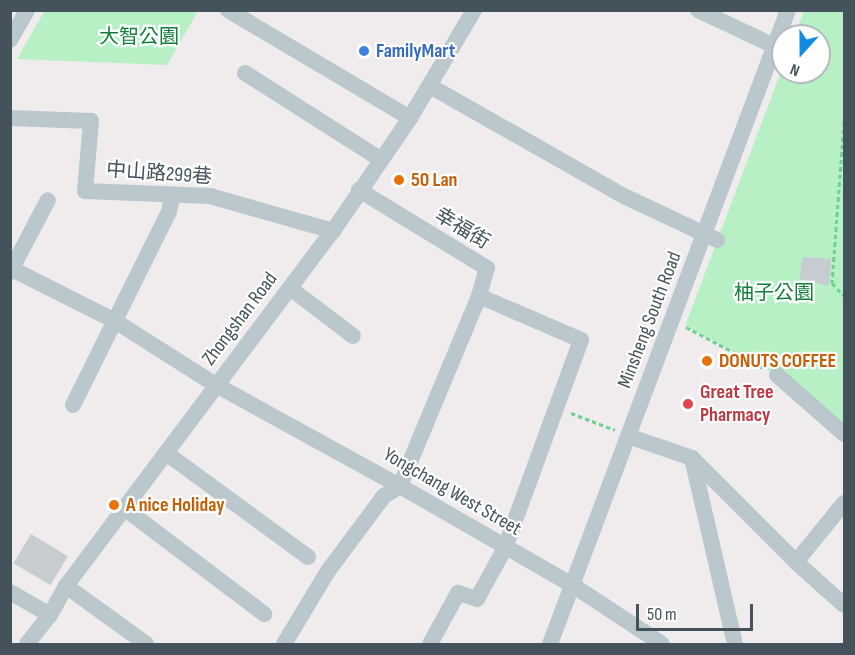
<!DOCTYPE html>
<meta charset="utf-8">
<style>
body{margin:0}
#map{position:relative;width:855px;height:655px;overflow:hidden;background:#f0eced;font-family:"Sofia Sans Condensed","Noto Sans TC",sans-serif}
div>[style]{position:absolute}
.green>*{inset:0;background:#b8f0c6}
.building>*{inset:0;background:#c6ccd0;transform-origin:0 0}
.path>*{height:3px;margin-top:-1.5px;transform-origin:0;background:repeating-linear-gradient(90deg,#6fd092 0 4.5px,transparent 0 7.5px)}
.minor>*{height:16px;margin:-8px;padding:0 8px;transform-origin:8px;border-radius:8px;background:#bac7cd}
.dots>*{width:16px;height:16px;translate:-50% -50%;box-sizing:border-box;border:3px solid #fff;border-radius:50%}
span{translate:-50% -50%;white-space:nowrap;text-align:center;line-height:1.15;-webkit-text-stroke:4.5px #fff;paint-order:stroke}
.park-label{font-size:20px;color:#127f39}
.shop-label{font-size:20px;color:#366cbe;font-weight:700}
.left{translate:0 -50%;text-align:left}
.street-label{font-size:20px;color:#44535b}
.food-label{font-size:20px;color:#c56008;font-weight:700}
.health-label{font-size:20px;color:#be3a42;font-weight:700}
.frame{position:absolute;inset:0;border:12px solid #44535b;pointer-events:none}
.north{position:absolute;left:771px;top:24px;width:60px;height:60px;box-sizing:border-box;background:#fff;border:2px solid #b4babd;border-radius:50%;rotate:201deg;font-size:16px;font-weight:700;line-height:24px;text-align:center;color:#44535b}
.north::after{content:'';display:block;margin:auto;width:21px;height:27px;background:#118ce5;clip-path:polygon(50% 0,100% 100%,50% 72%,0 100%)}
.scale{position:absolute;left:636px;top:604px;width:117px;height:27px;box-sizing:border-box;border:3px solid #44535b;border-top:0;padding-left:8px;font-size:18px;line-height:21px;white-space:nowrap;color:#44535b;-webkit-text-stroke:4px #fff;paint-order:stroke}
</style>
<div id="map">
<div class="green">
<div style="clip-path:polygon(45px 10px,196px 10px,198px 11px,167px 65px,17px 59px)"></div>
<div style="clip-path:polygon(804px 11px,844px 11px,844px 430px,777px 375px,685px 326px,783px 66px,783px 72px,819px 72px,819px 36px,794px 36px)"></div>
</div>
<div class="building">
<div style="clip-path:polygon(803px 257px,831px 259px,829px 286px,799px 279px)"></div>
<div style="left:31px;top:534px;width:43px;height:34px;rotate:31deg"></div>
</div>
<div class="path">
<div style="left:844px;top:122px;width:161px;rotate:94.3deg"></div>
<div style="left:832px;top:283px;width:18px;rotate:47deg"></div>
<div style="left:686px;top:327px;width:89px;rotate:28deg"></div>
<div style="left:571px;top:413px;width:47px;rotate:21.1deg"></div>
</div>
<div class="minor">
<div style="left:228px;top:10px;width:212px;rotate:30.7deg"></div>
<div style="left:698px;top:10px;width:84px;rotate:25.3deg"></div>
<div style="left:10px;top:40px;width:34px;rotate:-60deg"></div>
<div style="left:245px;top:73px;width:160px;rotate:32.5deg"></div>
<div style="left:430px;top:86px;width:223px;rotate:29.6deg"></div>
<div style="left:624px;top:196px;width:103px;rotate:25.3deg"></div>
<div style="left:10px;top:118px;width:81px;rotate:2.1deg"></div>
<div style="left:91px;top:121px;width:70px;rotate:94.9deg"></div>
<div style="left:85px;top:191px;width:125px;rotate:2.3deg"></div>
<div style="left:210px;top:196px;width:128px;rotate:15.9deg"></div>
<div style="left:359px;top:190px;width:150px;rotate:31.4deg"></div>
<div style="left:487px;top:268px;width:29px;rotate:106deg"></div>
<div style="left:479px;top:296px;width:111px;rotate:23.3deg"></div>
<div style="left:581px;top:340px;width:221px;rotate:110.1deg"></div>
<div style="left:505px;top:548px;width:58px;rotate:118.8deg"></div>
<div style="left:477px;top:599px;width:20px;rotate:-162deg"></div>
<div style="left:458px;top:593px;width:58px;rotate:118.8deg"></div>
<div style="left:10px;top:268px;width:118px;rotate:26.8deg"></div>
<div style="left:115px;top:321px;width:120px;rotate:32.4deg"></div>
<div style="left:216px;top:385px;width:210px;rotate:28.8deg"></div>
<div style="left:400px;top:486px;width:201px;rotate:29.9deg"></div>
<div style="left:574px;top:586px;width:105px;rotate:33.4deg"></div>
<div style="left:10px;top:272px;width:81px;rotate:-62.2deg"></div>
<div style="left:290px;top:288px;width:79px;rotate:37.3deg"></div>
<div style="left:777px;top:375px;width:89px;rotate:41.4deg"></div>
<div style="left:73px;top:405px;width:216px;rotate:-63.6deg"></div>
<div style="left:169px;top:212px;width:16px;rotate:-79deg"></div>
<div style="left:628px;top:436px;width:68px;rotate:19deg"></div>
<div style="left:692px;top:458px;width:147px;rotate:45deg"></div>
<div style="left:796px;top:562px;width:64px;rotate:41.9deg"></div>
<div style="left:166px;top:453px;width:176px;rotate:36.2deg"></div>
<div style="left:692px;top:458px;width:191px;rotate:77deg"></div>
<div style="left:124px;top:508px;width:176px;rotate:37.1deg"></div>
<div style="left:796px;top:562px;width:76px;rotate:-50.9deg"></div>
<div style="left:66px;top:586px;width:99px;rotate:35.9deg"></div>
<div style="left:10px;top:592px;width:46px;rotate:29.9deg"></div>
<div style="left:27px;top:644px;width:37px;rotate:-52deg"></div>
<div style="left:50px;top:615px;width:33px;rotate:-61deg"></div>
<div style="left:66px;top:586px;width:444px;rotate:-53.1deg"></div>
<div style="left:333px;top:231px;width:137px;rotate:-55.7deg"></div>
<div style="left:410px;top:118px;width:126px;rotate:-59.3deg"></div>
<div style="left:284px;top:644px;width:85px;rotate:-58.9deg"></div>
<div style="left:328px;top:571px;width:94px;rotate:-53.3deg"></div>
<div style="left:384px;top:496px;width:19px;rotate:-32deg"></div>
<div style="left:400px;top:486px;width:206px;rotate:-67.4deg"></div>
<div style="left:550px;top:644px;width:677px;rotate:-69.42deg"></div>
</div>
<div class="dots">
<div style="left:364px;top:51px;background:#3f7fe0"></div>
<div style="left:399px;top:180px;background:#e8710a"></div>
<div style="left:707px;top:361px;background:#e8710a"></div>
<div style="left:688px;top:404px;background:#e0444e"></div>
<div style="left:114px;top:505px;background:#e8710a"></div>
</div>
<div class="park-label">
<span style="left:139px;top:37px">大智公園</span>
<span style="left:774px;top:293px">柚子公園</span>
</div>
<div class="shop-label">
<span class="left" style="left:376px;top:51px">FamilyMart</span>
</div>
<div class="street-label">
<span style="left:159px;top:174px;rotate:4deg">中山路299巷</span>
<span style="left:462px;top:229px;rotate:31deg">幸福街</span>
<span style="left:240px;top:319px;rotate:-53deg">Zhongshan Road</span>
<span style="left:650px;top:320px;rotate:-69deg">Minsheng South Road</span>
<span style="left:452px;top:492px;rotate:30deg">Yongchang West Street</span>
</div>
<div class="food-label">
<span class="left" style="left:411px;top:180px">50 Lan</span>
<span class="left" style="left:719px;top:361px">DONUTS COFFEE</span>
<span class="left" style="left:126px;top:505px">A nice Holiday</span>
</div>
<div class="health-label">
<span class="left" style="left:700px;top:404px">Great Tree<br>Pharmacy</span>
</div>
<div class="frame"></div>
<div class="north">N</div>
<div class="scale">50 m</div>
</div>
